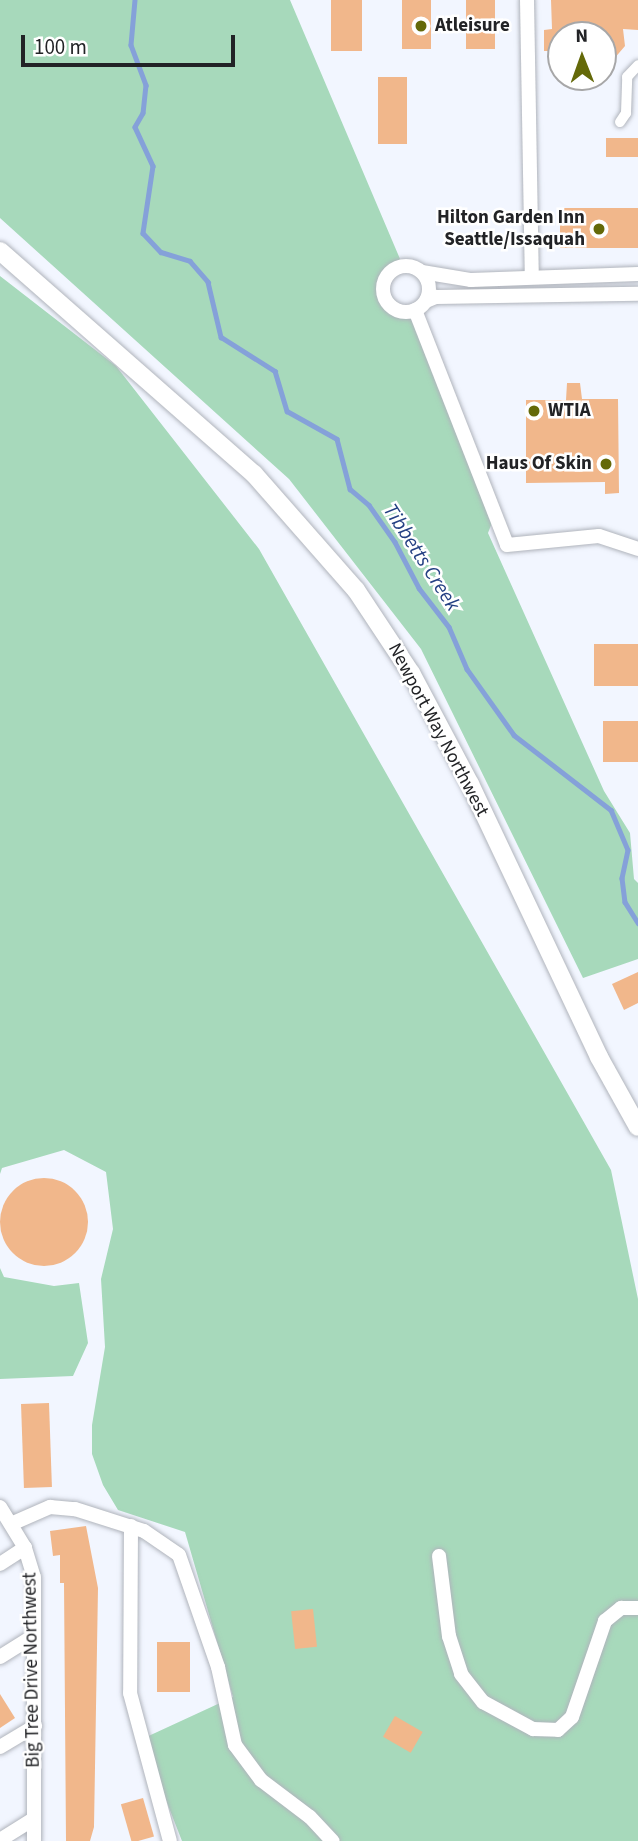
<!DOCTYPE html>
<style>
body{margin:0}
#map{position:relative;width:638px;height:1841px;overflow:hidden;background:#f2f6ff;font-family:"Source Sans 3",sans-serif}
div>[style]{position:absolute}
.green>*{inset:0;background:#a7d9bb}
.stream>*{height:4.5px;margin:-2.25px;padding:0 2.25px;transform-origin:2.25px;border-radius:2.25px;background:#85a1d9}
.building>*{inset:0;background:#f1b78b;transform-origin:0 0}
.round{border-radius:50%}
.roads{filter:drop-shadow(0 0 2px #b0b4bc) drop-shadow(0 0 2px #b0b4bc)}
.pedestrian>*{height:10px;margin:-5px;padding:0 5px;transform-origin:5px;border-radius:5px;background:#fff}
.minor>*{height:14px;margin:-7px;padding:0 7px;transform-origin:7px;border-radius:7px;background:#fff}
.minor>.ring{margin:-7px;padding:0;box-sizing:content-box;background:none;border:14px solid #fff;border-radius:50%}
.tertiary>*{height:18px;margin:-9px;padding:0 9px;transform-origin:9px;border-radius:9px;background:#fff}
.dots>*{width:19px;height:19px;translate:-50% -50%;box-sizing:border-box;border:4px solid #fff;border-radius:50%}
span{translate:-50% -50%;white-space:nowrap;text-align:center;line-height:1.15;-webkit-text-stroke:5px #fff;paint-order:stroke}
.poi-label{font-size:19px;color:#222326;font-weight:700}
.left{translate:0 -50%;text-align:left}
.right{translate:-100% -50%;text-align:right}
.street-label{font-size:19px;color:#222326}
.water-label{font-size:21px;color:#244083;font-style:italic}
.north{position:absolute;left:547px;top:21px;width:70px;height:70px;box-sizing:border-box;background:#fff;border:2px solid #a7a7a8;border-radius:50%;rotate:359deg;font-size:19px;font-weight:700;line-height:28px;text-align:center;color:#222326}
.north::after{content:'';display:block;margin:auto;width:24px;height:32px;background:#646909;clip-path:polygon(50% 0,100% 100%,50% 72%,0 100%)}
.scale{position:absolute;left:21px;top:35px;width:214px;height:32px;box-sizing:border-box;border:4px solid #222326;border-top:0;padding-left:9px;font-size:21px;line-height:24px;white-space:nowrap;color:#222326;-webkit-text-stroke:5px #fff;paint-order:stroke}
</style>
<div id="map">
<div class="green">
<div style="clip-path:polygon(0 0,290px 0,403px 266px,386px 278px,385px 297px,397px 309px,411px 311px,495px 515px,488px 533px,604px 791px,630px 833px,634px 879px,638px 883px,638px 959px,583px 978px,421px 649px,289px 479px,0 218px)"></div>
<div style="clip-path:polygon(0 276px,116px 366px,259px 549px,611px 1170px,638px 1299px,638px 1841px,182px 1841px,142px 1739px,233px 1697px,185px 1532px,118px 1510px,103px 1485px,92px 1454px,92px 1425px,105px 1347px,101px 1279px,113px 1229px,106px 1172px,64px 1150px,2px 1168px,0 1174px)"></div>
<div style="clip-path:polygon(0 1268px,4px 1277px,54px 1286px,79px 1283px,88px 1343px,73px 1376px,0 1379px)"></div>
</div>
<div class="stream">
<div style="left:135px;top:0;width:45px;rotate:95.1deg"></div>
<div style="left:131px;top:45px;width:43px;rotate:69.4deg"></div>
<div style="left:146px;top:85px;width:28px;rotate:96deg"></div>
<div style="left:143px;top:113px;width:16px;rotate:120deg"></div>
<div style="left:135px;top:127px;width:43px;rotate:65.2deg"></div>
<div style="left:153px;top:166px;width:68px;rotate:98.5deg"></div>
<div style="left:143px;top:233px;width:26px;rotate:47deg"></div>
<div style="left:161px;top:252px;width:30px;rotate:17deg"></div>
<div style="left:190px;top:261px;width:28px;rotate:49deg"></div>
<div style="left:208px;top:282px;width:57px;rotate:76.7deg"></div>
<div style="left:221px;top:337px;width:64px;rotate:32.2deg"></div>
<div style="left:275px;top:371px;width:42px;rotate:73.3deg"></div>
<div style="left:287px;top:411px;width:57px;rotate:29.2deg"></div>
<div style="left:337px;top:439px;width:52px;rotate:75.4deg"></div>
<div style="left:350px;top:489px;width:25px;rotate:40deg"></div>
<div style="left:369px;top:505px;width:45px;rotate:54.9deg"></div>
<div style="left:395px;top:542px;width:52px;rotate:62.4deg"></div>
<div style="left:419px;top:588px;width:49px;rotate:52.4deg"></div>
<div style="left:449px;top:627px;width:46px;rotate:66.8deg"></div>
<div style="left:467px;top:669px;width:81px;rotate:54.5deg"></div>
<div style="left:514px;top:735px;width:123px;rotate:37.7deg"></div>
<div style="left:611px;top:810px;width:43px;rotate:67deg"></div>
<div style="left:628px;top:850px;width:29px;rotate:102deg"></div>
<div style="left:622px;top:878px;width:24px;rotate:83deg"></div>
<div style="left:625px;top:902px;width:25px;rotate:58deg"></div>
</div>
<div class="building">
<div style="left:331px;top:0;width:31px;height:51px"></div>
<div style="left:402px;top:0;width:29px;height:49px"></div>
<div style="left:466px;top:0;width:29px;height:49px"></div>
<div style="clip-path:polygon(551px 0,638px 0,638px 30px,623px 29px,625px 46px,613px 60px,603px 51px,603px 35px,561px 35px,561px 51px,544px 51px,544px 30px,552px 29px)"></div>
<div style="left:378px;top:77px;width:29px;height:67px"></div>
<div style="left:606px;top:138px;width:32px;height:19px"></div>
<div style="left:638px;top:208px;width:40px;height:78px;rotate:90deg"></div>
<div style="clip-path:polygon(567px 383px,580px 383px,582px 399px,618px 399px,619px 493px,605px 494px,605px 482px,526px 483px,526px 400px,566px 400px)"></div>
<div style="left:638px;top:644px;width:42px;height:44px;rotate:90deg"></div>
<div style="left:603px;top:721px;width:35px;height:41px"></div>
<div style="clip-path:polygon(638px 972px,638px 1003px,624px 1010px,612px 984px)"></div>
<div class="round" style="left:0;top:1178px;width:88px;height:88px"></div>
<div style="left:49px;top:1403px;width:84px;height:28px;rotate:88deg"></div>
<div style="clip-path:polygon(86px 1526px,98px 1588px,94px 1827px,90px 1841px,66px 1841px,64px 1583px,60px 1583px,60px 1555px,53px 1556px,50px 1531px)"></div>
<div style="left:313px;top:1609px;width:38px;height:22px;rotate:84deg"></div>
<div style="left:157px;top:1642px;width:33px;height:50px"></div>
<div style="clip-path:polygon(0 1694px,15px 1718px,0 1728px)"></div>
<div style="left:395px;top:1716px;width:32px;height:24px;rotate:30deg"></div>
<div style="left:143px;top:1798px;width:40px;height:23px;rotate:74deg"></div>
</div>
<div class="roads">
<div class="pedestrian">
<div style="left:620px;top:122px;width:11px;rotate:-56deg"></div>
<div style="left:626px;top:113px;width:36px;rotate:-88deg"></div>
<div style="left:627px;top:77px;width:16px;rotate:-47deg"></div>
</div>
<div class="minor">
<div style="left:527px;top:0;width:275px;rotate:89deg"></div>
<div class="ring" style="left:383px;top:266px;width:32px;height:32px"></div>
<div style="left:422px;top:272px;width:50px;rotate:9.3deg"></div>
<div style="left:471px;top:280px;width:167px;rotate:-2.1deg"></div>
<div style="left:426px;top:301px;width:11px;rotate:-22deg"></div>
<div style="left:436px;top:297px;width:202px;rotate:-0.9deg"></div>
<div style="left:415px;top:310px;width:252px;rotate:68.6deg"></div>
<div style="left:507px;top:545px;width:92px;rotate:-5.6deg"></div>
<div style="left:599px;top:536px;width:41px;rotate:18.4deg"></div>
<div style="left:0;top:1507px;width:48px;rotate:58.6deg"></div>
<div style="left:25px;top:1548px;width:30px;rotate:73deg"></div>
<div style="left:34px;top:1577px;width:264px;rotate:90deg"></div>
<div style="left:11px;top:1524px;width:43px;rotate:-23.6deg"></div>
<div style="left:50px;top:1507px;width:25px;rotate:5deg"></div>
<div style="left:75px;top:1509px;width:72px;rotate:17.7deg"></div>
<div style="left:144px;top:1531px;width:42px;rotate:34.4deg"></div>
<div style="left:179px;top:1555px;width:119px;rotate:70.8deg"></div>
<div style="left:218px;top:1667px;width:80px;rotate:77.7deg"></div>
<div style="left:235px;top:1745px;width:44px;rotate:53.4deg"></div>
<div style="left:261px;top:1780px;width:61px;rotate:37.1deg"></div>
<div style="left:310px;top:1817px;width:33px;rotate:47deg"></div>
<div style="left:131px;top:1526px;width:167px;rotate:90.3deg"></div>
<div style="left:130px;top:1693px;width:153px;rotate:74.9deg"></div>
<div style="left:439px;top:1556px;width:81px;rotate:82.9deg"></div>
<div style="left:449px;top:1636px;width:40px;rotate:72deg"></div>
<div style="left:461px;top:1674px;width:36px;rotate:52deg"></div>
<div style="left:483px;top:1702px;width:57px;rotate:28.4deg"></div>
<div style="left:533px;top:1729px;width:25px;rotate:2deg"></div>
<div style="left:558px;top:1730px;width:19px;rotate:-43deg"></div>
<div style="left:572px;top:1717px;width:102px;rotate:-71deg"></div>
<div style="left:605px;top:1621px;width:21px;rotate:-39deg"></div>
<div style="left:621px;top:1608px;width:17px"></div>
<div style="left:0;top:1564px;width:30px;rotate:-33deg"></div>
<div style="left:0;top:1657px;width:40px;rotate:-32deg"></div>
<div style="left:0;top:1747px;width:41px;rotate:-31deg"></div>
<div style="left:0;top:1840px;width:40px;rotate:-32deg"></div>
</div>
<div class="tertiary">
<div style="left:0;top:251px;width:338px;rotate:41.3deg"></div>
<div style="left:254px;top:474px;width:154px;rotate:48.7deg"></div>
<div style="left:356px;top:590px;width:100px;rotate:56.5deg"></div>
<div style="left:411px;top:673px;width:126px;rotate:62deg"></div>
<div style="left:470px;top:784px;width:302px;rotate:64.7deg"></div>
<div style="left:599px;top:1057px;width:80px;rotate:60.9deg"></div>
</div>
</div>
<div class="dots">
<div style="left:421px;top:26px;background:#646909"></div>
<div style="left:599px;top:229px;background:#646909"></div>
<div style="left:534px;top:411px;background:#646909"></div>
<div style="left:606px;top:464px;background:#646909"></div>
</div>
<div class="poi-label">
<span class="left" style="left:435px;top:26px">Atleisure</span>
<span class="right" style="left:585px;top:229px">Hilton Garden Inn<br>Seattle/Issaquah</span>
<span class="left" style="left:548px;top:411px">WTIA</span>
<span class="right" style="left:592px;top:464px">Haus Of Skin</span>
</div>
<div class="street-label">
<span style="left:438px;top:730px;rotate:62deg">Newport Way Northwest</span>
<span style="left:32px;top:1670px;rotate:-91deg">Big Tree Drive Northwest</span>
</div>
<div class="water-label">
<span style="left:422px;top:557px;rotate:57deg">Tibbetts Creek</span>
</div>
<div class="north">N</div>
<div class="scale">100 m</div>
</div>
